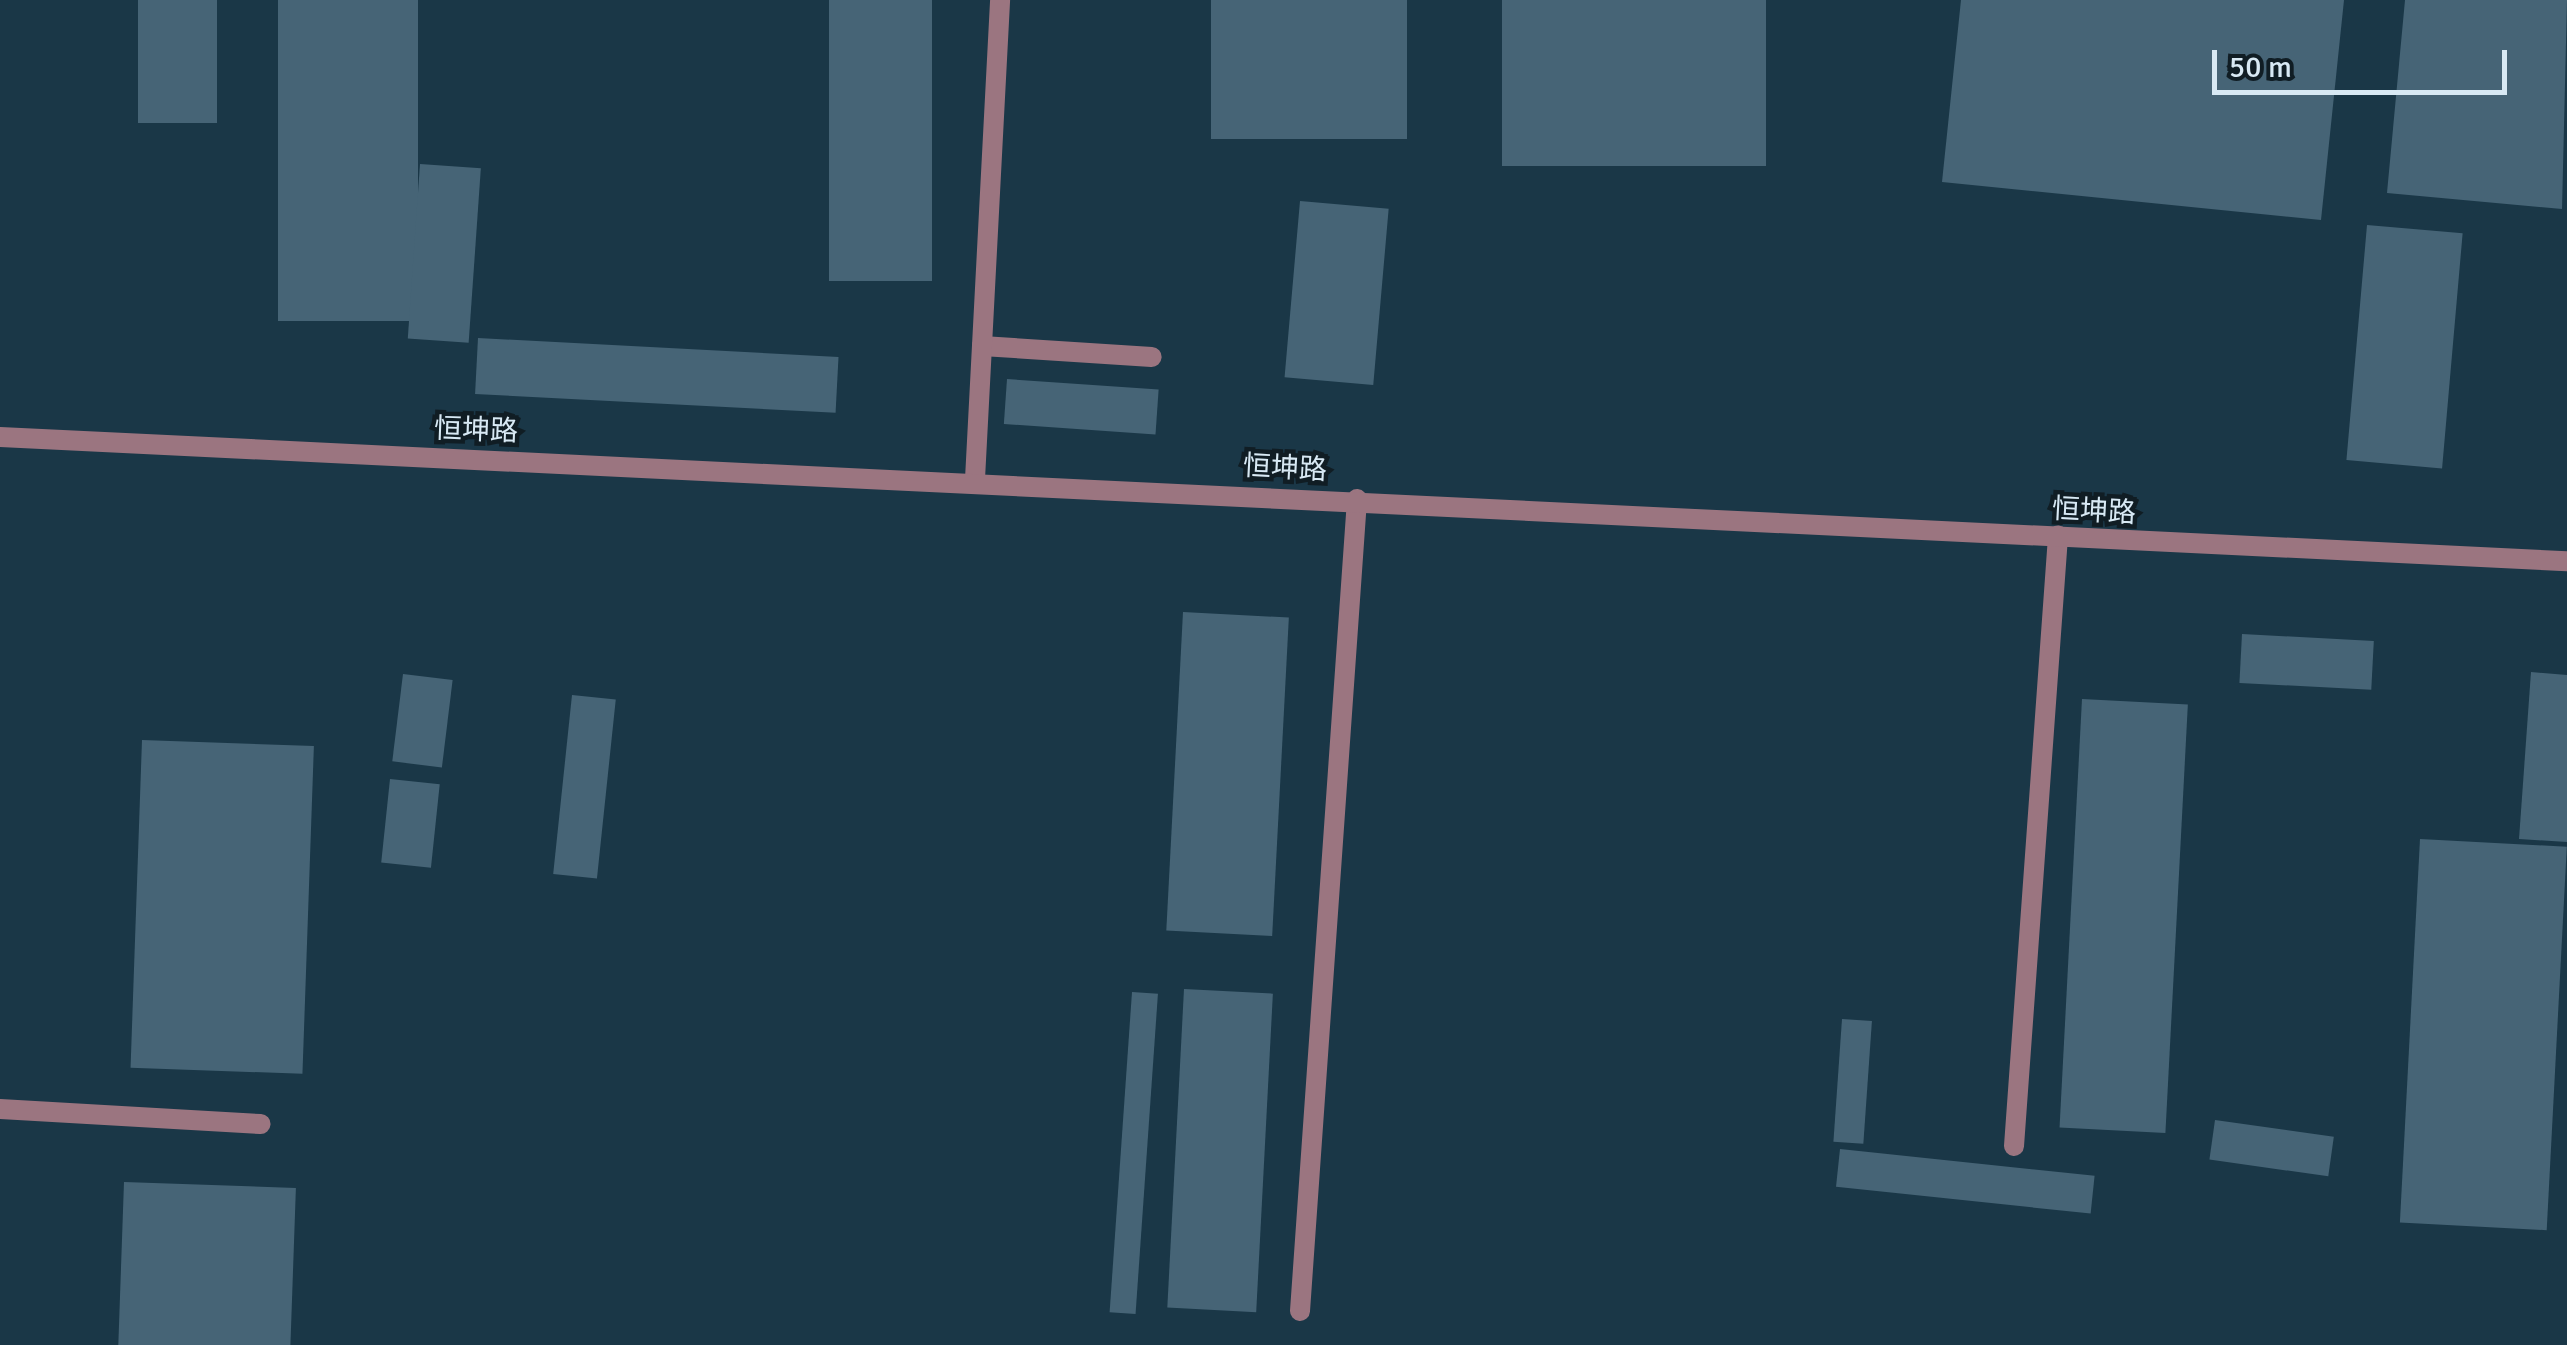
<!DOCTYPE html>
<meta charset="utf-8">
<style>
body{margin:0}
#map{position:relative;width:2567px;height:1345px;overflow:hidden;background:#1a3747;font-family:Signika,"Noto Sans SC",sans-serif}
div>[style]{position:absolute}
.building>*{inset:0;background:#466476;transform-origin:0 0}
.service>*{height:20px;margin:-10px;padding:0 10px;transform-origin:10px;border-radius:10px;background:#9b7580}
.tertiary>*{height:20px;margin:-10px;padding:0 10px;transform-origin:10px;border-radius:10px;background:#9b7580}
span{translate:-50% -50%;white-space:nowrap;text-align:center;line-height:1.15;-webkit-text-stroke:9px #101d24;paint-order:stroke}
.street-label{font-size:28px;color:#d8e9f4}
.scale{position:absolute;left:2212px;top:50px;width:295px;height:45px;box-sizing:border-box;border:5px solid #d8e9f4;border-top:0;padding-left:12px;font-size:30px;line-height:35px;white-space:nowrap;color:#d8e9f4;-webkit-text-stroke:8px #101d24;paint-order:stroke}
</style>
<div id="map">
<div class="building">
<div style="left:138px;top:0;width:79px;height:123px"></div>
<div style="left:278px;top:0;width:140px;height:321px"></div>
<div style="left:829px;top:0;width:103px;height:281px"></div>
<div style="left:1211px;top:0;width:196px;height:139px"></div>
<div style="left:1502px;top:0;width:264px;height:166px"></div>
<div style="clip-path:polygon(1961px 0,2344px 0,2321px 220px,1942px 182px)"></div>
<div style="clip-path:polygon(2405px 0,2567px 0,2562px 209px,2387px 193px)"></div>
<div style="left:420px;top:164px;width:61px;height:175px;rotate:4deg"></div>
<div style="left:1300px;top:201px;width:89px;height:177px;rotate:5deg"></div>
<div style="left:2367px;top:225px;width:96px;height:236px;rotate:5deg"></div>
<div style="left:478px;top:338px;width:361px;height:56px;rotate:3deg"></div>
<div style="left:1007px;top:379px;width:152px;height:45px;rotate:4deg"></div>
<div style="left:1183px;top:612px;width:106px;height:319px;rotate:3deg"></div>
<div style="left:2242px;top:634px;width:132px;height:49px;rotate:3deg"></div>
<div style="clip-path:polygon(2531px 672px,2567px 675px,2567px 842px,2519px 839px)"></div>
<div style="left:403px;top:674px;width:50px;height:88px;rotate:7deg"></div>
<div style="left:572px;top:695px;width:44px;height:180px;rotate:6deg"></div>
<div style="left:2082px;top:699px;width:106px;height:429px;rotate:3deg"></div>
<div style="left:142px;top:740px;width:172px;height:328px;rotate:2deg"></div>
<div style="left:390px;top:779px;width:50px;height:84px;rotate:6deg"></div>
<div style="left:2420px;top:839px;width:147px;height:384px;rotate:3deg"></div>
<div style="left:1184px;top:989px;width:89px;height:319px;rotate:3deg"></div>
<div style="left:1132px;top:992px;width:26px;height:321px;rotate:4deg"></div>
<div style="left:1842px;top:1019px;width:30px;height:123px;rotate:4deg"></div>
<div style="left:2215px;top:1120px;width:120px;height:40px;rotate:8deg"></div>
<div style="left:1840px;top:1149px;width:256px;height:38px;rotate:6deg"></div>
<div style="left:124px;top:1182px;width:172px;height:163px;rotate:2deg"></div>
</div>
<div class="service">
<div style="left:982px;top:346px;width:170px;rotate:3.7deg"></div>
<div style="left:975px;top:479px;width:480px;rotate:-87deg"></div>
<div style="left:0;top:1109px;width:261px;rotate:3.3deg"></div>
<div style="left:2014px;top:1146px;width:612px;rotate:-85.87deg"></div>
<div style="left:1300px;top:1311px;width:814px;rotate:-85.98deg"></div>
</div>
<div class="tertiary">
<div style="left:0;top:437px;width:2570px;rotate:2.77deg"></div>
</div>
<div class="street-label">
<span style="left:476px;top:430px;rotate:2deg">恒坤路</span>
<span style="left:1285px;top:468px;rotate:3deg">恒坤路</span>
<span style="left:2094px;top:511px;rotate:3deg">恒坤路</span>
</div>
<div class="scale">50 m</div>
</div>
